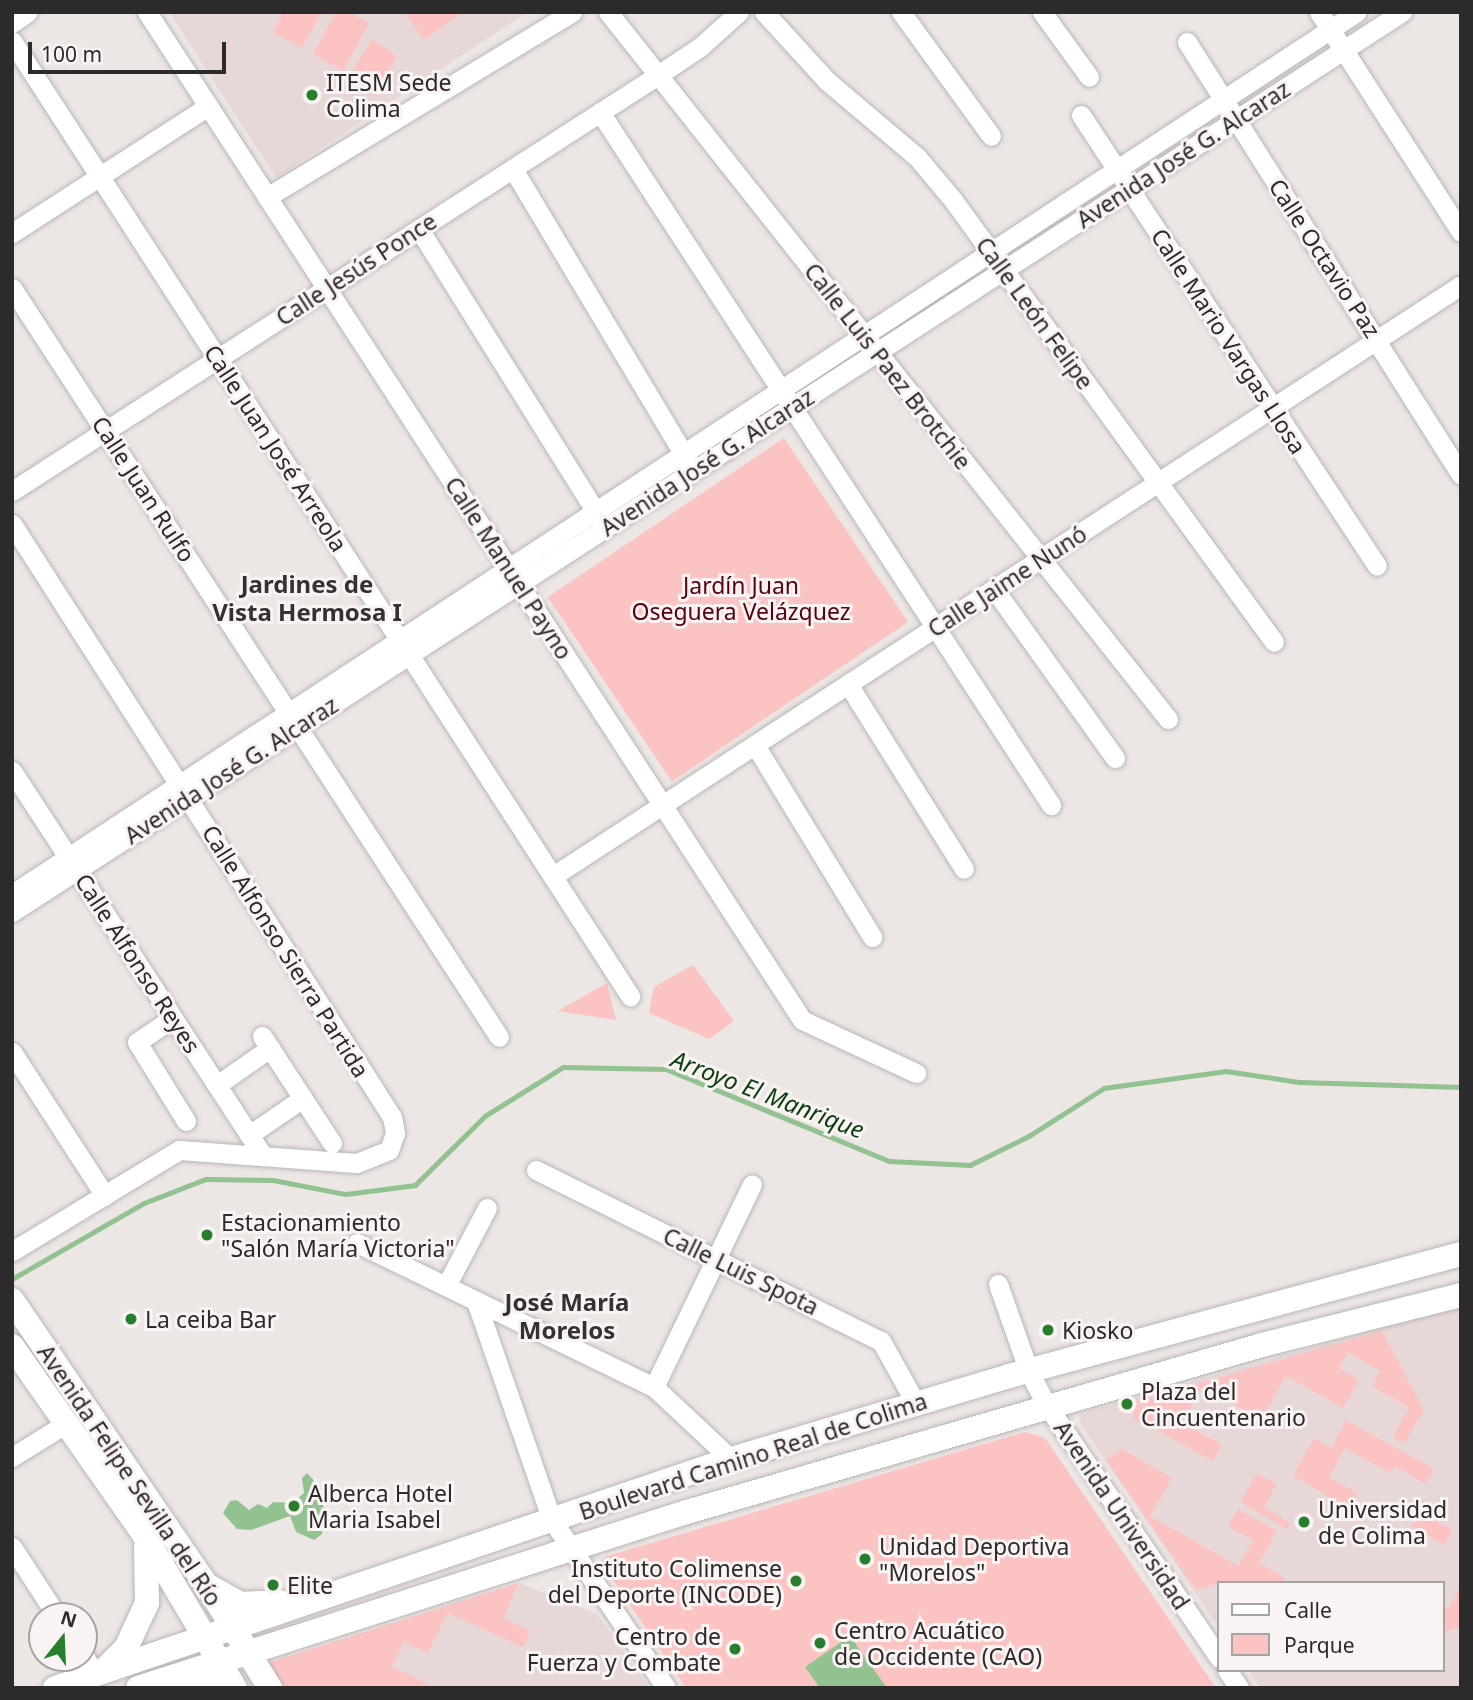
<!DOCTYPE html>
<meta charset="utf-8">
<style>
body{margin:0}
#map{position:relative;width:1473px;height:1700px;overflow:hidden;background:#ece6e5;font-family:"Noto Sans",sans-serif}
div>[style]{position:absolute}
.built>*{inset:0;background:#e7d8d7}
.green>*{inset:0;background:#fbc4c3;transform-origin:0 0}
.water>*{inset:0;background:#92c290}
.stream>*{height:4.5px;margin:-2.25px;padding:0 2.25px;transform-origin:2.25px;border-radius:2.25px;background:#92c290}
.roads{filter:drop-shadow(0 0 2px #bbb5b5) drop-shadow(0 0 2px #bbb5b5)}
.minor>*{height:19px;margin:-9.5px;padding:0 9.5px;transform-origin:9.5px;border-radius:9.5px;background:#fff}
.major>*{height:24px;margin:-12px;padding:0 12px;transform-origin:12px;border-radius:12px;background:#fff}
.dots>*{width:19px;height:19px;translate:-50% -50%;box-sizing:border-box;border:4px solid #f9f3f3;border-radius:50%}
span{translate:-50% -50%;white-space:nowrap;text-align:center;line-height:1.15;-webkit-text-stroke:6px #f9f3f3;paint-order:stroke}
.poi-label{font-size:23px;color:#2c2a2a}
.left{translate:0 -50%;text-align:left}
.right{translate:-100% -50%;text-align:right}
.street-label{font-size:23px;color:#2c2a2a}
.park-label{font-size:23px;color:#580112}
.neighbourhood-label{font-size:24px;color:#363131;font-weight:700}
.water-label{font-size:24px;color:#0c3f10;font-style:italic}
.frame{position:absolute;inset:0;border:14px solid #2c2a2a;pointer-events:none}
.legend{position:absolute;left:1217px;top:1581px;width:228px;height:91px;box-sizing:border-box;background:#f9f3f3;border:2px solid #a7a3a3;margin:0;padding:9px 12px;list-style:none;font-size:21px;color:#2c2a2a}
.legend li{display:flex;align-items:center;gap:14px;height:35px}
.legend b{width:35px;border:2px solid #a7a3a3}
.north{position:absolute;left:28px;top:1602px;width:70px;height:70px;box-sizing:border-box;background:#f9f3f3;border:2px solid #a7a3a3;border-radius:50%;rotate:18deg;font-size:19px;font-weight:700;line-height:28px;text-align:center;color:#2c2a2a}
.north::after{content:'';display:block;margin:auto;width:24px;height:32px;background:#277e2c;clip-path:polygon(50% 0,100% 100%,50% 72%,0 100%)}
.scale{position:absolute;left:28px;top:42px;width:198px;height:32px;box-sizing:border-box;border:4px solid #2c2a2a;border-top:0;padding-left:9px;font-size:21px;line-height:24px;white-space:nowrap;color:#2c2a2a;-webkit-text-stroke:5px #f9f3f3;paint-order:stroke}
</style>
<div id="map">
<div class="built">
<div style="clip-path:polygon(169px 12px,527px 12px,276px 178px)"></div>
<div style="clip-path:polygon(1461px 1305px,1461px 1688px,1260px 1688px,1248px 1670px,1443px 1670px,1443px 1583px,1219px 1583px,1219px 1628px,1081px 1425px,1079px 1414px)"></div>
<div style="clip-path:polygon(519px 1583px,597px 1614px,649px 1688px,285px 1688px,443px 1606px)"></div>
</div>
<div class="green">
<div style="clip-path:polygon(284px 12px,322px 12px,302px 48px,273px 32px)"></div>
<div style="clip-path:polygon(336px 12px,350px 12px,369px 23px,343px 71px,313px 54px)"></div>
<div style="clip-path:polygon(404px 12px,463px 12px,424px 40px)"></div>
<div style="left:372px;top:40px;width:30px;height:47px;rotate:33deg"></div>
<div style="left:784px;top:438px;width:222px;height:285px;rotate:56deg"></div>
<div style="clip-path:polygon(693px 965px,734px 1021px,709px 1039px,649px 1013px,654px 987px)"></div>
<div style="clip-path:polygon(607px 983px,616px 1020px,558px 1011px)"></div>
<div style="clip-path:polygon(1382px 1331px,1424px 1410px,1404px 1444px,1393px 1437px,1409px 1408px,1372px 1386px,1380px 1371px,1348px 1352px,1339px 1368px,1359px 1380px,1343px 1408px,1286px 1376px,1261px 1419px,1202px 1387px,1184px 1419px,1163px 1408px,1151px 1429px,1134px 1419px,1132px 1402px)"></div>
<div style="left:1165px;top:1413px;width:65px;height:19px;rotate:29deg"></div>
<div style="clip-path:polygon(1346px 1420px,1434px 1469px,1425px 1484px,1395px 1466px,1390px 1473px,1345px 1448px,1329px 1477px,1358px 1493px,1349px 1508px,1293px 1476px,1314px 1438px,1331px 1448px)"></div>
<div style="clip-path:polygon(1025px 1432px,1045px 1438px,1216px 1688px,686px 1688px,601px 1562px,604px 1557px)"></div>
<div style="clip-path:polygon(1122px 1449px,1172px 1478px,1150px 1516px,1238px 1566px,1253px 1540px,1228px 1526px,1238px 1509px,1277px 1531px,1259px 1563px,1285px 1578px,1282px 1583px,1219px 1583px,1196px 1590px,1106px 1460px)"></div>
<div style="clip-path:polygon(1257px 1473px,1277px 1484px,1264px 1507px,1290px 1523px,1287px 1529px,1240px 1502px)"></div>
<div style="left:1419px;top:1512px;width:38px;height:17px;rotate:28deg"></div>
<div style="clip-path:polygon(519px 1583px,503px 1618px,530px 1631px,523px 1647px,448px 1613px,428px 1653px,404px 1642px,392px 1667px,426px 1683px,424px 1688px,285px 1688px,268px 1663px)"></div>
<div style="clip-path:polygon(1461px 1585px,1461px 1627px,1443px 1632px,1443px 1605px,1449px 1608px)"></div>
</div>
<div class="water">
<div style="clip-path:polygon(307px 1473px,321px 1488px,324px 1513px,322px 1534px,314px 1540px,296px 1532px,290px 1516px,251px 1530px,237px 1529px,223px 1513px,230px 1501px,237px 1500px,249px 1510px,258px 1504px,267px 1508px,273px 1502px,293px 1503px,304px 1493px,302px 1478px)"></div>
<div style="clip-path:polygon(850px 1636px,887px 1688px,820px 1688px,805px 1667px)"></div>
</div>
<div class="stream">
<div style="left:12px;top:1279px;width:152px;rotate:-29.9deg"></div>
<div style="left:144px;top:1203px;width:66px;rotate:-21.2deg"></div>
<div style="left:206px;top:1179px;width:67px;rotate:0.9deg"></div>
<div style="left:273px;top:1180px;width:74px;rotate:10.9deg"></div>
<div style="left:346px;top:1194px;width:70px;rotate:-7.4deg"></div>
<div style="left:415px;top:1185px;width:98px;rotate:-44.6deg"></div>
<div style="left:485px;top:1116px;width:92px;rotate:-32.1deg"></div>
<div style="left:563px;top:1067px;width:103px;rotate:1.1deg"></div>
<div style="left:666px;top:1069px;width:241px;rotate:22.4deg"></div>
<div style="left:889px;top:1161px;width:81px;rotate:2.8deg"></div>
<div style="left:970px;top:1165px;width:66px;rotate:-26.2deg"></div>
<div style="left:1029px;top:1136px;width:89px;rotate:-32.6deg"></div>
<div style="left:1104px;top:1088px;width:123px;rotate:-7.9deg"></div>
<div style="left:1226px;top:1071px;width:75px;rotate:8.5deg"></div>
<div style="left:1300px;top:1082px;width:161px;rotate:1.8deg"></div>
</div>
<div class="roads">
<div class="minor">
<div style="left:147px;top:12px;width:1202px;rotate:56.98deg"></div>
<div style="left:802px;top:1020px;width:126px;rotate:24.9deg"></div>
<div style="left:608px;top:12px;width:902px;rotate:51.62deg"></div>
<div style="left:764px;top:12px;width:93px;rotate:47.6deg"></div>
<div style="left:827px;top:81px;width:118px;rotate:40.2deg"></div>
<div style="left:917px;top:157px;width:56px;rotate:50.1deg"></div>
<div style="left:953px;top:200px;width:546px;rotate:54.01deg"></div>
<div style="left:901px;top:12px;width:153px;rotate:54deg"></div>
<div style="left:1042px;top:12px;width:80px;rotate:54.1deg"></div>
<div style="left:1319px;top:12px;width:262px;rotate:57.2deg"></div>
<div style="left:12px;top:23px;width:19px;rotate:-35deg"></div>
<div style="left:12px;top:41px;width:1138px;rotate:57.09deg"></div>
<div style="left:1187px;top:42px;width:512px;rotate:57.67deg"></div>
<div style="left:600px;top:112px;width:827px;rotate:56.94deg"></div>
<div style="left:1081px;top:115px;width:539px;rotate:56.72deg"></div>
<div style="left:513px;top:169px;width:345px;rotate:59.1deg"></div>
<div style="left:267px;top:197px;width:357px;rotate:-31.2deg"></div>
<div style="left:419px;top:229px;width:345px;rotate:58deg"></div>
<div style="left:12px;top:233px;width:234px;rotate:-32.9deg"></div>
<div style="left:12px;top:288px;width:893px;rotate:56.97deg"></div>
<div style="left:12px;top:491px;width:768px;rotate:-32.78deg"></div>
<div style="left:658px;top:75px;width:50px;rotate:-33.7deg"></div>
<div style="left:700px;top:47px;width:52px;rotate:-41.9deg"></div>
<div style="left:12px;top:524px;width:704px;rotate:57.35deg"></div>
<div style="left:392px;top:1117px;width:16px;rotate:79deg"></div>
<div style="left:395px;top:1133px;width:18px;rotate:109deg"></div>
<div style="left:389px;top:1150px;width:35px;rotate:158deg"></div>
<div style="left:356px;top:1163px;width:177px;rotate:-175.8deg"></div>
<div style="left:179px;top:1150px;width:195px;rotate:148.8deg"></div>
<div style="left:994px;top:589px;width:208px;rotate:54.4deg"></div>
<div style="left:848px;top:684px;width:218px;rotate:57.9deg"></div>
<div style="left:755px;top:745px;width:225px;rotate:58.6deg"></div>
<div style="left:12px;top:771px;width:460px;rotate:56.9deg"></div>
<div style="left:553px;top:876px;width:1083px;rotate:-33.06deg"></div>
<div style="left:12px;top:894px;width:1608px;rotate:-33.26deg"></div>
<div style="left:12px;top:912px;width:1656px;rotate:-32.92deg"></div>
<div style="left:173px;top:1018px;width:43px;rotate:146.3deg"></div>
<div style="left:137px;top:1042px;width:93px;rotate:58.2deg"></div>
<div style="left:262px;top:1036px;width:128px;rotate:56.8deg"></div>
<div style="left:12px;top:1052px;width:171px;rotate:57.1deg"></div>
<div style="left:217px;top:1085px;width:65px;rotate:-34.9deg"></div>
<div style="left:249px;top:1135px;width:65px;rotate:-34.4deg"></div>
<div style="left:536px;top:1170px;width:385px;rotate:26.4deg"></div>
<div style="left:881px;top:1341px;width:72px;rotate:60.9deg"></div>
<div style="left:357px;top:1243px;width:330px;rotate:25.9deg"></div>
<div style="left:654px;top:1387px;width:105px;rotate:43.1deg"></div>
<div style="left:998px;top:1284px;width:93px;rotate:70.6deg"></div>
<div style="left:1029px;top:1372px;width:40px;rotate:62deg"></div>
<div style="left:1048px;top:1407px;width:304px;rotate:55.7deg"></div>
<div style="left:446px;top:1286px;width:88px;rotate:-62.3deg"></div>
<div style="left:476px;top:1301px;width:232px;rotate:70.9deg"></div>
<div style="left:552px;top:1520px;width:203px;rotate:55.8deg"></div>
<div style="left:654px;top:1387px;width:225px;rotate:-64.2deg"></div>
<div style="left:12px;top:1457px;width:62px;rotate:-31.9deg"></div>
<div style="left:12px;top:1547px;width:82px;rotate:56.9deg"></div>
<div style="left:84px;top:1656px;width:22px;rotate:58deg"></div>
<div style="left:1227px;top:1670px;width:22px;rotate:56deg"></div>
</div>
<div class="major">
<div style="left:12px;top:1300px;width:344px;rotate:55.7deg"></div>
<div style="left:206px;top:1584px;width:122px;rotate:58.4deg"></div>
<div style="left:12px;top:1346px;width:232px;rotate:55deg"></div>
<div style="left:145px;top:1536px;width:177px;rotate:59.4deg"></div>
<div style="left:210px;top:1587px;width:35px;rotate:29deg"></div>
<div style="left:241px;top:1604px;width:39px;rotate:-3deg"></div>
<div style="left:106px;top:1668px;width:28px;rotate:-45deg"></div>
<div style="left:126px;top:1648px;width:50px;rotate:-65deg"></div>
<div style="left:147px;top:1603px;width:56px;rotate:-91deg"></div>
<div style="left:172px;top:1683px;width:18px;rotate:-6deg"></div>
<div style="left:190px;top:1681px;width:28px;rotate:15deg"></div>
<div style="left:55px;top:1688px;width:714px;rotate:-18.71deg"></div>
<div style="left:731px;top:1459px;width:290px;rotate:-16.6deg"></div>
<div style="left:1009px;top:1376px;width:468px;rotate:-15.1deg"></div>
<div style="left:138px;top:1688px;width:569px;rotate:-17.8deg"></div>
<div style="left:680px;top:1514px;width:606px;rotate:-16.19deg"></div>
<div style="left:1262px;top:1345px;width:205px;rotate:-14.1deg"></div>
</div>
</div>
<div class="dots">
<div style="left:312px;top:95px;background:#277e2c"></div>
<div style="left:207px;top:1235px;background:#277e2c"></div>
<div style="left:131px;top:1319px;background:#277e2c"></div>
<div style="left:1048px;top:1330px;background:#277e2c"></div>
<div style="left:1127px;top:1404px;background:#277e2c"></div>
<div style="left:294px;top:1506px;background:#277e2c"></div>
<div style="left:1304px;top:1522px;background:#277e2c"></div>
<div style="left:865px;top:1559px;background:#277e2c"></div>
<div style="left:796px;top:1581px;background:#277e2c"></div>
<div style="left:273px;top:1585px;background:#277e2c"></div>
<div style="left:820px;top:1643px;background:#277e2c"></div>
<div style="left:735px;top:1649px;background:#277e2c"></div>
</div>
<div class="poi-label">
<span class="left" style="left:326px;top:95px">ITESM Sede<br>Colima</span>
<span class="left" style="left:221px;top:1235px">Estacionamiento<br>"Salón María Victoria"</span>
<span class="left" style="left:145px;top:1319px">La ceiba Bar</span>
<span class="left" style="left:1062px;top:1330px">Kiosko</span>
<span class="left" style="left:1141px;top:1404px">Plaza del<br>Cincuentenario</span>
<span class="left" style="left:308px;top:1506px">Alberca Hotel<br>Maria Isabel</span>
<span class="left" style="left:1318px;top:1522px">Universidad<br>de Colima</span>
<span class="left" style="left:879px;top:1559px">Unidad Deportiva<br>"Morelos"</span>
<span class="right" style="left:782px;top:1581px">Instituto Colimense<br>del Deporte (INCODE)</span>
<span class="left" style="left:287px;top:1585px">Elite</span>
<span class="left" style="left:834px;top:1643px">Centro Acuático<br>de Occidente (CAO)</span>
<span class="right" style="left:721px;top:1649px">Centro de<br>Fuerza y Combate</span>
</div>
<div class="street-label">
<span style="left:1183px;top:154px;rotate:-33deg">Avenida José G. Alcaraz</span>
<span style="left:1325px;top:258px;rotate:57deg">Calle Octavio Paz</span>
<span style="left:356px;top:269px;rotate:-33deg">Calle Jesús Ponce</span>
<span style="left:1035px;top:313px;rotate:54deg">Calle León Felipe</span>
<span style="left:1229px;top:341px;rotate:57deg">Calle Mario Vargas Llosa</span>
<span style="left:888px;top:366px;rotate:52deg">Calle Luis Paez Brotchie</span>
<span style="left:276px;top:448px;rotate:57deg">Calle Juan José Arreola</span>
<span style="left:707px;top:462px;rotate:-33deg">Avenida José G. Alcaraz</span>
<span style="left:144px;top:489px;rotate:57deg">Calle Juan Rulfo</span>
<span style="left:509px;top:568px;rotate:57deg">Calle Manuel Payno</span>
<span style="left:1007px;top:581px;rotate:-33deg">Calle Jaime Nunó</span>
<span style="left:231px;top:770px;rotate:-33deg">Avenida José G. Alcaraz</span>
<span style="left:286px;top:951px;rotate:58deg">Calle Alfonso Sierra Partida</span>
<span style="left:138px;top:963px;rotate:57deg">Calle Alfonso Reyes</span>
<span style="left:741px;top:1271px;rotate:26deg">Calle Luis Spota</span>
<span style="left:753px;top:1456px;rotate:-18deg">Boulevard Camino Real de Colima</span>
<span style="left:130px;top:1475px;rotate:56deg">Avenida Felipe Sevilla del Río</span>
<span style="left:1122px;top:1515px;rotate:56deg">Avenida Universidad</span>
</div>
<div class="park-label">
<span style="left:741px;top:598px">Jardín Juan<br>Oseguera Velázquez</span>
</div>
<div class="neighbourhood-label">
<span style="left:307px;top:598px">Jardines de<br>Vista Hermosa I</span>
<span style="left:567px;top:1316px">José María<br>Morelos</span>
</div>
<div class="water-label">
<span style="left:768px;top:1094px;rotate:21deg">Arroyo El Manrique</span>
</div>
<div class="frame"></div>
<ul class="legend">
<li><b style="height:9px;background:#fff"></b>Calle</li>
<li><b style="height:19px;background:#fbc4c3"></b>Parque</li>
</ul>
<div class="north">N</div>
<div class="scale">100 m</div>
</div>
